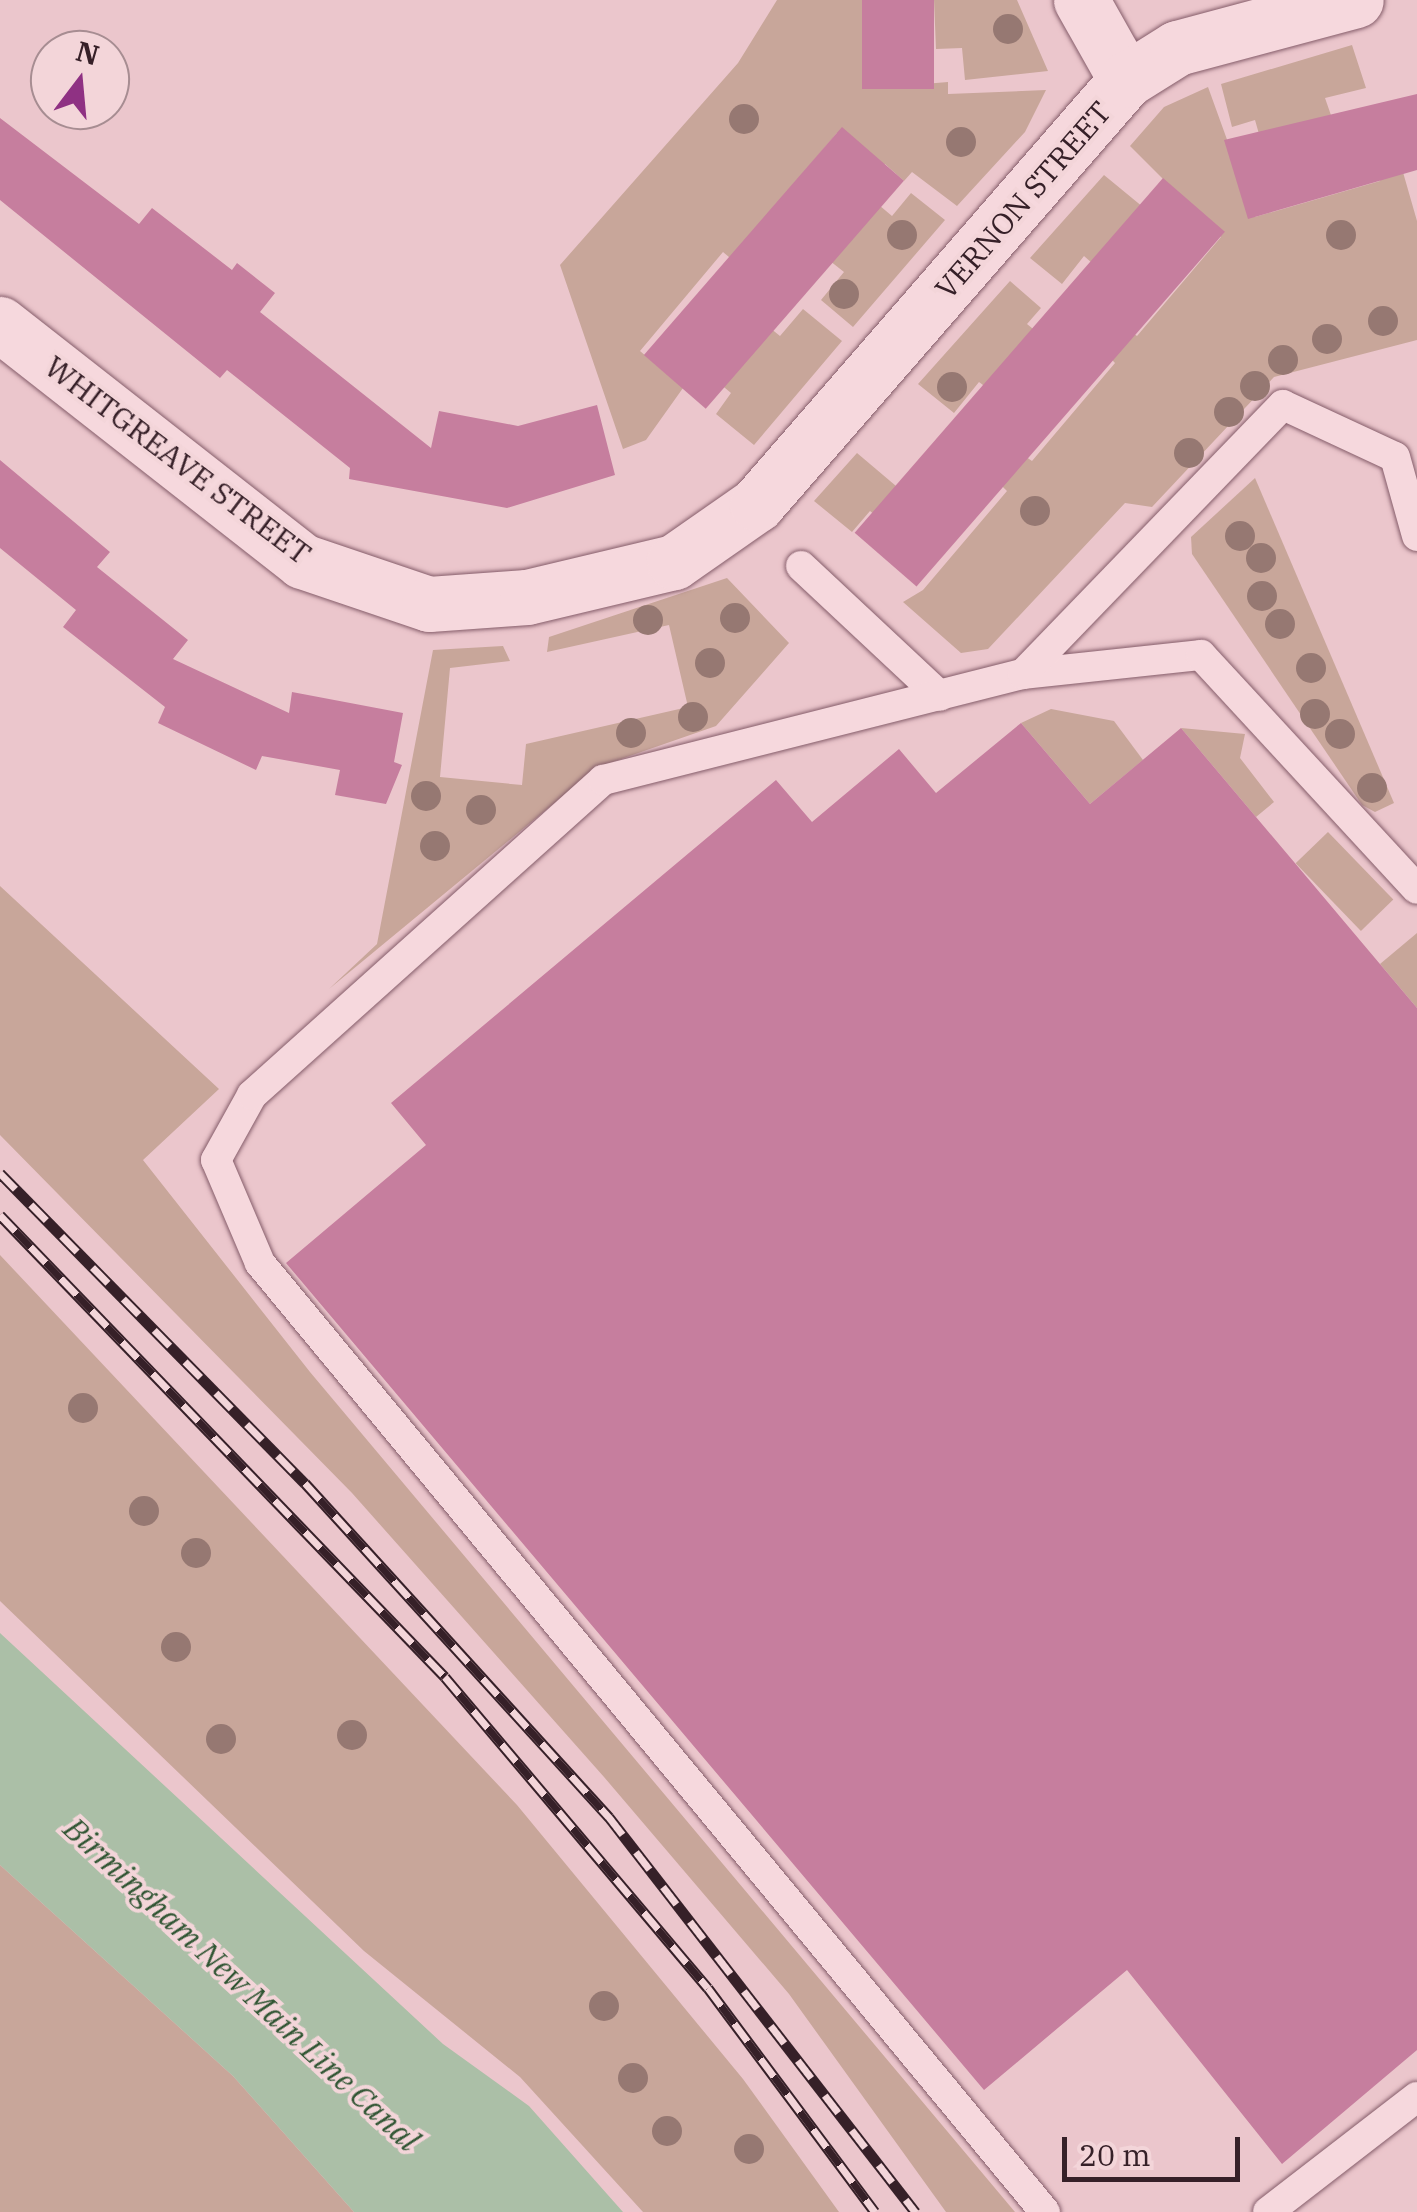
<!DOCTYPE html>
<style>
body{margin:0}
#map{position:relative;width:1417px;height:2212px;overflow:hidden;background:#ebc6cc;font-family:"IBM Plex Serif",serif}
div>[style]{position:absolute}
.green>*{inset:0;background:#c8a69a;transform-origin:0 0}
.water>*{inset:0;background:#abbfa7}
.building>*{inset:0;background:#c67e9e;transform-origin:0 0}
.roads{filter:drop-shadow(0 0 2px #855d6a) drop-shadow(0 0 2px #855d6a)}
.lane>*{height:30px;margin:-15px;padding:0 15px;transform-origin:15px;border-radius:15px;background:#f6d8dd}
.street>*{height:55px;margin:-27.5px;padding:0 27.5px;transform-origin:27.5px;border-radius:27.5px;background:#f6d8dd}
.rail>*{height:11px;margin-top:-5.5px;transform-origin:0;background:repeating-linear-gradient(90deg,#f3d5d9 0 22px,#362028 0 44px);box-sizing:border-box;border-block:2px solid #362028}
.trees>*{width:30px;height:30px;margin:-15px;border-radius:50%;background:#967872}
span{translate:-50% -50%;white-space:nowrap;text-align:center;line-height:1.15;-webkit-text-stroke:8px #f3d5d9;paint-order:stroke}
.street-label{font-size:30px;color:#362028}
.water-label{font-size:32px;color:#305533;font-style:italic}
.north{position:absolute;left:30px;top:30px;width:100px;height:100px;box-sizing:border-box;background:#f3d5d9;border:2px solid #a78d92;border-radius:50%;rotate:16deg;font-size:28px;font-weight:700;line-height:40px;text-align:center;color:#362028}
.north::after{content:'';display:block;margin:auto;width:35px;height:45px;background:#8f3183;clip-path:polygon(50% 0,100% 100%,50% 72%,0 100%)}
.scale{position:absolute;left:1062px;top:2137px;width:178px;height:45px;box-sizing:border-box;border:5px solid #362028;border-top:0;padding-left:12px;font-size:30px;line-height:35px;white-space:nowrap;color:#362028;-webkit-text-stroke:8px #f3d5d9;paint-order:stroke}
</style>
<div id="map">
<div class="green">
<div style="clip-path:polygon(777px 0,862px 0,924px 84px,948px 82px,948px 94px,1046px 90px,1025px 132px,957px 206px,912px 172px,904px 181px,885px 164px,880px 169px,837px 133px,753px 232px,767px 289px,723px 252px,640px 351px,683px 388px,646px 440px,623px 449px,560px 265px,738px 63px)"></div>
<div style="clip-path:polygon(934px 0,1017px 0,1048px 71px,965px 80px,962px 48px,936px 49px)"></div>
<div style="clip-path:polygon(1352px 45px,1366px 88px,1325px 98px,1333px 121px,1261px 141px,1255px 120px,1232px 127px,1221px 84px)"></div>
<div style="clip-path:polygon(1208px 87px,1255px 217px,1380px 181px,1388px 120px,1417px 221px,1417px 340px,1274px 377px,1152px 507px,1125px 503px,988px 649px,961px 653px,903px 602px,923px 590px,1007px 491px,948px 433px,963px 414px,1032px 461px,1115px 363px,1058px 303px,1069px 288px,1137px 336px,1221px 237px,1130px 146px,1164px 107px)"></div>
<div style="clip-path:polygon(1104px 175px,1149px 212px,1100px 270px,1084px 256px,1062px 284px,1030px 258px)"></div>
<div style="clip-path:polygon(911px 193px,945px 220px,853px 327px,821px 300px,844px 272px,825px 257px,873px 200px,892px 216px)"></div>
<div style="clip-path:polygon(1010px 281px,1041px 308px,1027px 324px,1043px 337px,995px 394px,979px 382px,954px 413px,918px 384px)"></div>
<div style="clip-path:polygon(803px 309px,842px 341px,754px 445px,716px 414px,731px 393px,712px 377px,760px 320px,780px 336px)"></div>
<div style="clip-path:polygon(857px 453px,909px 497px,886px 524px,870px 511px,852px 532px,814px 501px)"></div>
<div style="clip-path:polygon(1255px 478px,1394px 803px,1375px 812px,1362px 805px,1192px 554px,1191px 537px)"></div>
<div style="clip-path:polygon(727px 578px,789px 643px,716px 726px,598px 767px,329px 989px,377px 944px,433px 650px,503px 646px,510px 661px,450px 668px,440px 777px,522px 785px,526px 744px,688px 707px,669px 625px,547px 652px,549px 637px)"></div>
<div style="clip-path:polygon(1051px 709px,1114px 721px,1143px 760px,1090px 804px,1021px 723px)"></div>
<div style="clip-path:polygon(1181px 728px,1245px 734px,1240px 758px,1274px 802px,1256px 817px)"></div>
<div style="left:1328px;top:832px;width:94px;height:45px;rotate:46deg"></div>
<div style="clip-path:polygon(0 886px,219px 1089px,143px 1160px,310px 1372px,1015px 2212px,946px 2212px,789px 1994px,604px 1777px,352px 1493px,0 1135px)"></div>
<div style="clip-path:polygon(1417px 933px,1417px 1008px,1380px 964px)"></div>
<div style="clip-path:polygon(0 1255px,517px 1805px,743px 2079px,839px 2212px,643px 2212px,520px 2077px,364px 1951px,0 1601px)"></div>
<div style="clip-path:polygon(0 1865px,233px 2076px,354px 2212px,0 2212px)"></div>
</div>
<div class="water">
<div style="clip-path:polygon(0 1633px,443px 2044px,529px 2106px,623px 2212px,354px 2212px,233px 2076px,0 1865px)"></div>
</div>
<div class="building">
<div style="left:862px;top:0;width:72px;height:89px"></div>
<div style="clip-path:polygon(1417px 94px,1417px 170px,1248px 219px,1224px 140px)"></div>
<div style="clip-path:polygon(0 118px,139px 224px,152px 208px,232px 270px,237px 263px,275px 293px,260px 312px,431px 448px,439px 411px,518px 426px,597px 405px,615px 475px,507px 508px,349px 479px,350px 468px,227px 370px,220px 378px,0 200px)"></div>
<div style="left:842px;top:127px;width:82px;height:302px;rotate:41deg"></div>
<div style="left:1163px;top:178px;width:82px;height:470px;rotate:41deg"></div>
<div style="clip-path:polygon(0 460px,110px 552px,97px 567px,188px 640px,173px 659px,289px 713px,292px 692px,403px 713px,394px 762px,402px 765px,386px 804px,335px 795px,340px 770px,262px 756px,256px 770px,158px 723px,165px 707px,63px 627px,76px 610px,0 548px)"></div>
<div style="clip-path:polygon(1021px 723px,1090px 804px,1181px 728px,1417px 1008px,1417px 2050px,1282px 2164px,1127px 1970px,984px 2090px,286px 1263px,426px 1145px,391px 1103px,776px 780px,812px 822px,899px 749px,936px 793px)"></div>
</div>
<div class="roads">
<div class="lane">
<div style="left:801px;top:566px;width:190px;rotate:43.1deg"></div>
<div style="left:1023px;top:674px;width:179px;rotate:-6.1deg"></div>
<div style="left:1201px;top:655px;width:318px;rotate:47.3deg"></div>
<div style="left:1045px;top:2212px;width:1232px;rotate:-129.6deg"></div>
<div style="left:260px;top:1263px;width:112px;rotate:-113.1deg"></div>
<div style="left:216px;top:1160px;width:74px;rotate:-61deg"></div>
<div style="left:252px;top:1095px;width:472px;rotate:-41.9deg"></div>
<div style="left:603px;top:780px;width:433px;rotate:-14.2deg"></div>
<div style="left:1023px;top:674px;width:374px;rotate:-46deg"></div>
<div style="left:1283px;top:405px;width:123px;rotate:24.9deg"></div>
<div style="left:1395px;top:457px;width:82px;rotate:74.4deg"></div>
<div style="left:1268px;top:2212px;width:188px;rotate:-37.7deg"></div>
</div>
<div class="street">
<div style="left:1081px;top:0;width:92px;rotate:60.6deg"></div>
<div style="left:0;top:324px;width:384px;rotate:38.1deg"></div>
<div style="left:302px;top:561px;width:134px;rotate:18.7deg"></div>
<div style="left:429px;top:604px;width:98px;rotate:-4.1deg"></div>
<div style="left:527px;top:597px;width:151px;rotate:-13.4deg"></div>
<div style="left:674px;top:562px;width:101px;rotate:-34.9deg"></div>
<div style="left:757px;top:504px;width:562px;rotate:-48.97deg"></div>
<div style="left:1126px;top:80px;width:60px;rotate:-32.1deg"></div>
<div style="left:1177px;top:48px;width:185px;rotate:-15deg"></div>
</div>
</div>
<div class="rail">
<div style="left:0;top:1173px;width:435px;rotate:45.5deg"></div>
<div style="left:305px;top:1483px;width:452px;rotate:47.7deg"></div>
<div style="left:609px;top:1817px;width:500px;rotate:52.2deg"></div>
<div style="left:0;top:1215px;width:641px;rotate:46.07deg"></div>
<div style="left:445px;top:1677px;width:407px;rotate:49.8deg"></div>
<div style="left:708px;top:1988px;width:279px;rotate:53.3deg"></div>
</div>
<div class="trees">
<div style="left:1008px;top:29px"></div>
<div style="left:744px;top:119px"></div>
<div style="left:961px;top:142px"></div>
<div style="left:902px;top:235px"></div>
<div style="left:1341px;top:235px"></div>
<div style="left:844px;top:294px"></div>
<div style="left:1383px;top:321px"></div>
<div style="left:1327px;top:339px"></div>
<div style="left:1283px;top:360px"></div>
<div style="left:1255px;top:386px"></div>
<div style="left:952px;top:387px"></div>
<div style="left:1229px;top:412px"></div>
<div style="left:1189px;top:453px"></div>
<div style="left:1035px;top:511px"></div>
<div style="left:1240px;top:536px"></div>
<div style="left:1261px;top:558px"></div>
<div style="left:1262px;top:596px"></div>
<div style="left:735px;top:618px"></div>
<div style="left:648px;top:620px"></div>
<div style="left:1280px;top:624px"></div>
<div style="left:710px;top:663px"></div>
<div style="left:1311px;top:668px"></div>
<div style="left:1315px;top:714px"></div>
<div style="left:693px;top:717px"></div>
<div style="left:631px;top:733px"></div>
<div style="left:1340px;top:734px"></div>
<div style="left:1372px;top:788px"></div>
<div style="left:426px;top:796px"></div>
<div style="left:481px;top:810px"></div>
<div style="left:435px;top:846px"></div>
<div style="left:83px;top:1408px"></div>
<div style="left:144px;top:1511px"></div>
<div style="left:196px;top:1553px"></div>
<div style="left:176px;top:1647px"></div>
<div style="left:352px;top:1735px"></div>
<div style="left:221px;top:1739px"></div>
<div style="left:604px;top:2006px"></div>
<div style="left:633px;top:2078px"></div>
<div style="left:667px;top:2131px"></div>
<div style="left:749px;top:2149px"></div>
</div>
<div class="street-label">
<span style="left:1023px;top:200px;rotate:-49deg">VERNON STREET</span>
<span style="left:178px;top:460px;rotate:37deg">WHITGREAVE STREET</span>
</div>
<div class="water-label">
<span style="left:242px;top:1984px;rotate:43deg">Birmingham New Main Line Canal</span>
</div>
<div class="north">N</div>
<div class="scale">20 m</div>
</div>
